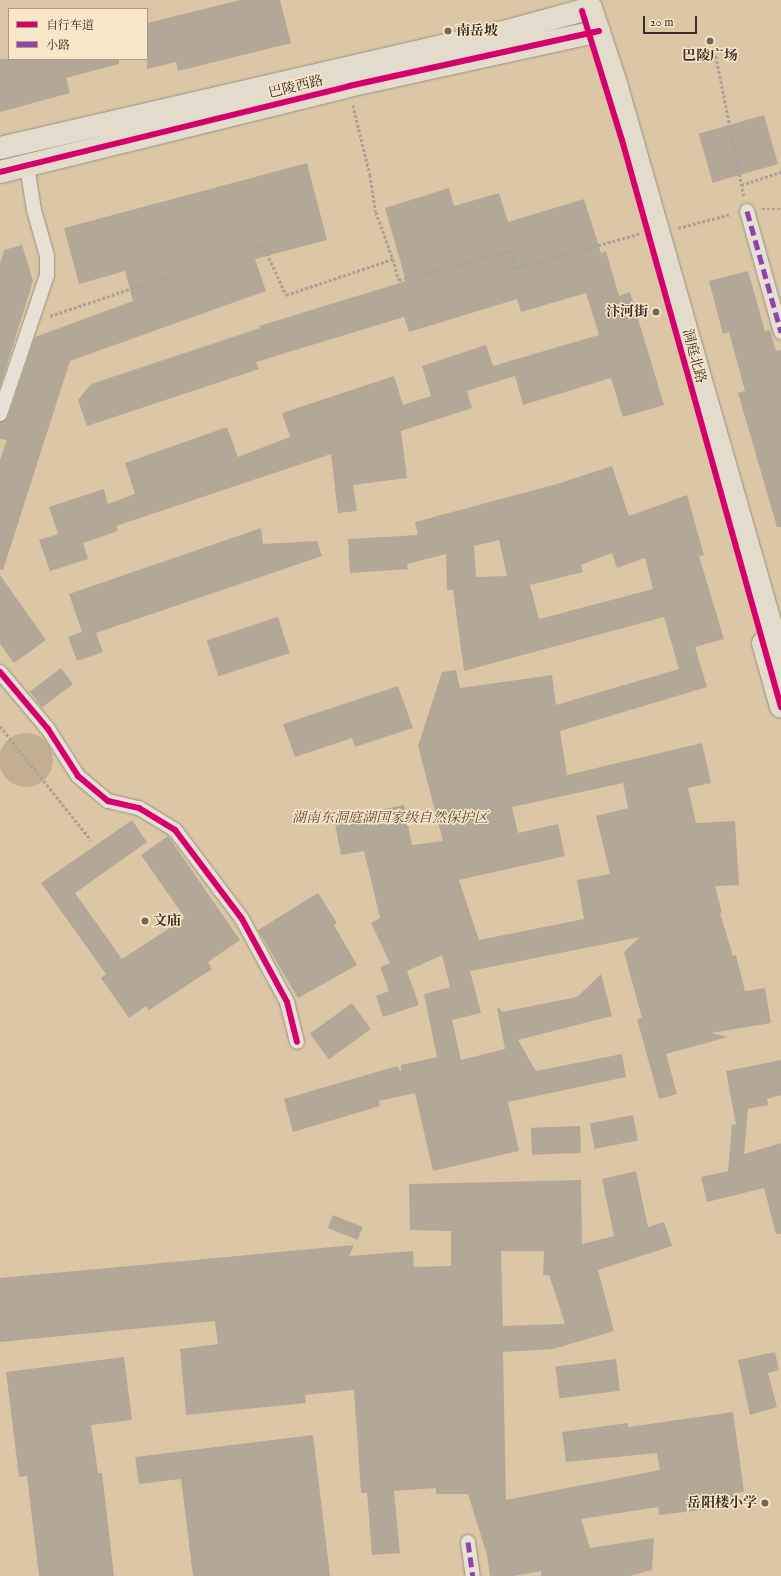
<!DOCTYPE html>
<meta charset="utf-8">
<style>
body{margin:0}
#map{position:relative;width:781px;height:1576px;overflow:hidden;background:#e3d5bb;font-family:"IM FELL English","Noto Serif SC",serif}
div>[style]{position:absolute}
.green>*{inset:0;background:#dbc7a6}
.water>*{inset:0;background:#c2ae90}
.round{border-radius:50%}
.building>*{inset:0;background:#b3a897;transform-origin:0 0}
.path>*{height:2.5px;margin-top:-1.25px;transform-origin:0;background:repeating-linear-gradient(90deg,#aaa399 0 3px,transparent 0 5px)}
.roads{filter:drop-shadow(0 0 1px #999081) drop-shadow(0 0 1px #999081)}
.street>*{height:14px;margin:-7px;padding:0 7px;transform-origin:7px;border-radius:7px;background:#e7e0d4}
.primary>*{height:22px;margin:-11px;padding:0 11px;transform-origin:11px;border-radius:11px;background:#e3dbcc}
.quiet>*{height:5px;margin-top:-2.5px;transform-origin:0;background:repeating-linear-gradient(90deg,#8e44ad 0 10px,transparent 0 15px)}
.cycleway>*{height:6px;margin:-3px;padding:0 3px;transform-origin:3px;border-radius:3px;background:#d6006c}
.dots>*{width:11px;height:11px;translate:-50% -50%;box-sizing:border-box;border:2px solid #f8e7c8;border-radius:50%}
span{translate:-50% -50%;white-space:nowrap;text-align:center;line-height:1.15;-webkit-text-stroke:3px #f8e7c8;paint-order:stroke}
.poi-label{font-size:14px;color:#392b26;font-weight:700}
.left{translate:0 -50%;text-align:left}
.right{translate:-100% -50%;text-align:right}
.street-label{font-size:14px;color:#392b26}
.park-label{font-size:14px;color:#58483c;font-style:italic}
.legend{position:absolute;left:8px;top:8px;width:140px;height:52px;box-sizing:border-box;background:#f8e7c8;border:1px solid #ac9c87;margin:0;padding:5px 7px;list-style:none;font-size:12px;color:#392b26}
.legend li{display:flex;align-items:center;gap:8px;height:20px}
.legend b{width:20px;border:1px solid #ac9c87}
.scale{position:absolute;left:643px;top:16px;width:54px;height:18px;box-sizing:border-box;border:2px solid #392b26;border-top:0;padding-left:5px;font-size:12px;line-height:14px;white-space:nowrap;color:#392b26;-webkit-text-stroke:3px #f8e7c8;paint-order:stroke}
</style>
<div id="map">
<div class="green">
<div style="clip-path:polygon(evenodd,0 0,781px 0,781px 1576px,0 1576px,0 0,9px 9px,147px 9px,147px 59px,9px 59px,9px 9px)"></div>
</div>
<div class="water">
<div class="round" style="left:-1px;top:733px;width:54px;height:54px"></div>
</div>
<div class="building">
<div style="clip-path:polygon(240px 0,280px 0,291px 43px,178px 71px,176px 62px,147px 69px,147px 23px)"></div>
<div style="clip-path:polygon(0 59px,119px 59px,119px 64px,66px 78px,70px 93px,0 112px)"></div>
<div style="left:764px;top:115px;width:51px;height:68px;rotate:74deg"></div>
<div style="clip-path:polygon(307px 163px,327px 240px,255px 259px,266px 291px,70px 361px,3px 570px,0 569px,0 460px,7px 440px,0 439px,0 422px,8px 417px,35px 337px,133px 301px,125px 271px,79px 284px,64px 228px)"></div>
<div style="clip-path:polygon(449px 188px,454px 206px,499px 193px,508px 222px,584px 199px,601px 253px,606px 251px,619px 296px,630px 292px,664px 405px,623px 417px,611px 378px,523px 405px,515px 376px,467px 391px,472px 408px,401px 431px,407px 478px,353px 485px,357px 511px,338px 513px,331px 454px,116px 526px,118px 531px,83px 543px,88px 559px,50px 571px,39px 540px,58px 534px,49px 507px,104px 489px,108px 504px,135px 494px,125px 463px,227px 427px,238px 457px,290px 437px,282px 413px,394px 376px,403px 405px,431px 396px,422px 366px,486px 345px,493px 366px,599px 335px,586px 293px,521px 312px,517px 299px,409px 332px,404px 317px,256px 362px,259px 369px,87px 426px,78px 400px,91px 384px,260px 328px,259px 326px,406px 281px,385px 208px)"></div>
<div style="clip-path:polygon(22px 245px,33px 281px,0 387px,0 264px,4px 250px)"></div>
<div style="clip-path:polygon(748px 271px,765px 331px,770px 330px,776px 351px,781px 350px,781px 527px,777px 527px,738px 393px,745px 391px,729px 332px,723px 334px,709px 281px)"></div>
<div style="clip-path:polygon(evenodd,612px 466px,629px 516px,687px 495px,704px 555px,699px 556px,724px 639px,695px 647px,707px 687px,560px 731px,567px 775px,702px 743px,711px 783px,688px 788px,696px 823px,735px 821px,739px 885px,715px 886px,722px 913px,720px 913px,733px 956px,736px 955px,745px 991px,765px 988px,771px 1023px,711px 1033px,728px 1037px,666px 1054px,677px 1094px,659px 1099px,637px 1019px,642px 1018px,624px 952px,640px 937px,470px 971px,481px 1013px,452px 1020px,461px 1060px,505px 1049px,497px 1008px,499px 1007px,502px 1012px,577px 997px,601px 974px,612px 1016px,518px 1040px,536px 1071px,622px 1054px,626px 1077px,508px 1102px,519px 1151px,433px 1171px,415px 1093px,379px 1101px,380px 1106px,293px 1132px,284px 1099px,397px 1066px,401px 1072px,401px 1065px,437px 1057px,424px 994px,450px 987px,442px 955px,407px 971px,419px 1005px,383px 1017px,376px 996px,389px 991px,380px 967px,390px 963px,371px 923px,380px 918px,364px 851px,341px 855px,334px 819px,404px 805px,412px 845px,443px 841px,418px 746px,442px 672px,456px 670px,460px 688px,552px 675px,556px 705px,679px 669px,664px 617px,464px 671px,453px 590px,447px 590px,446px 554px,407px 564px,408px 569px,350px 573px,348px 539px,418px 535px,415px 522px,557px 484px,612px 466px,499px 540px,507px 576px,476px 577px,474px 546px,499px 540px,612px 466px,612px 553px,617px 568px,645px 558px,653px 589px,539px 619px,530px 585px,583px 572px,581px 565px,612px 553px,612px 466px,623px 783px,628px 808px,596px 816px,610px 874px,577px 880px,584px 919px,479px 940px,459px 880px,565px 856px,558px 824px,518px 833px,512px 807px,623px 783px)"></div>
<div style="clip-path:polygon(261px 528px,263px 544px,317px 541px,322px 556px,96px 633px,103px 652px,77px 661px,68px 637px,82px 632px,69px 594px)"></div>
<div style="clip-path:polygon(0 575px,46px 640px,14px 663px,0 644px)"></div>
<div style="left:278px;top:617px;width:38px;height:75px;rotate:72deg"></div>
<div style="left:61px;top:668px;width:20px;height:39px;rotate:53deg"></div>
<div style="clip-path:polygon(398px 686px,413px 728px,355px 747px,352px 738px,295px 757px,283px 724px)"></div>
<div style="clip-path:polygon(132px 820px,147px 842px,75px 893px,122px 959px,185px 918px,141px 855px,168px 836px,240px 940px,208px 962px,212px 969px,149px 1010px,146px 1006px,129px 1018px,101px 978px,106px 974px,41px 883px)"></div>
<div style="clip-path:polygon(318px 893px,337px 923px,334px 925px,357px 965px,298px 998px,258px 930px)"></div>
<div style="left:352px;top:1003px;width:32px;height:52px;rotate:54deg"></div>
<div style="clip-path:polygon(781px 1060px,781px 1095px,767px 1099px,768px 1105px,748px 1109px,744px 1154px,781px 1143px,781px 1234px,776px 1234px,764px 1188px,707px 1202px,701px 1177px,728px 1171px,732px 1124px,736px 1125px,726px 1071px)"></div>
<div style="left:633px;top:1115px;width:26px;height:44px;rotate:79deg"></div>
<div style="left:580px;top:1126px;width:27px;height:49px;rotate:88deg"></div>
<div style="clip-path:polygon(evenodd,636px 1171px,648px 1227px,664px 1222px,672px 1246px,598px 1270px,614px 1331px,553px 1349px,503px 1352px,506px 1500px,660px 1470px,657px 1453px,566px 1462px,562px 1432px,628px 1423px,628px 1427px,733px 1412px,744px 1492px,734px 1493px,735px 1506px,659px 1515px,658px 1507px,581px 1519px,590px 1548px,654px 1538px,652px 1570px,630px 1576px,541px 1576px,541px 1571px,514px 1576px,490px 1576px,487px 1555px,468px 1494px,436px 1494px,436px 1488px,394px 1491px,400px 1553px,372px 1555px,367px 1493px,361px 1493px,354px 1390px,305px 1395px,306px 1403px,186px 1415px,180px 1349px,218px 1344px,215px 1321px,0 1342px,0 1278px,354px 1245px,349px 1256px,413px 1251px,414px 1267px,451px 1266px,451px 1231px,410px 1230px,409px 1184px,581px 1180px,582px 1244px,614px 1236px,602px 1179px,636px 1171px,501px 1251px,544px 1251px,543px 1275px,549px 1275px,565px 1324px,503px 1326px,501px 1251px)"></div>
<div style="left:333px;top:1215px;width:32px;height:14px;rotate:22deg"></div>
<div style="clip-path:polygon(775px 1352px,779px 1370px,768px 1373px,777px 1407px,750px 1415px,738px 1360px)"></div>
<div style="clip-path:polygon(124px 1357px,132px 1420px,91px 1425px,98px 1473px,102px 1473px,114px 1576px,39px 1576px,27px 1476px,19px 1477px,6px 1372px)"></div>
<div style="left:616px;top:1359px;width:32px;height:61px;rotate:83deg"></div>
<div style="clip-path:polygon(313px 1435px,330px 1576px,193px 1576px,181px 1479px,139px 1484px,135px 1457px)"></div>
</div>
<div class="path">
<div style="left:716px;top:56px;width:143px;rotate:78.7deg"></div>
<div style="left:353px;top:105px;width:72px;rotate:76.3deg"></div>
<div style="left:370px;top:175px;width:37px;rotate:81deg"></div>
<div style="left:376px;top:212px;width:50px;rotate:70.1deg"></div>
<div style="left:741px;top:185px;width:42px;rotate:-18deg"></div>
<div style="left:762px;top:209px;width:19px"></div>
<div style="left:678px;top:228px;width:55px;rotate:-14.8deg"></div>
<div style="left:50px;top:316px;width:225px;rotate:-18.7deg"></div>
<div style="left:263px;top:244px;width:56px;rotate:65.7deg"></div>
<div style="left:286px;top:295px;width:113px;rotate:-18.6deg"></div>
<div style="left:393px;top:259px;width:22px;rotate:74deg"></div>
<div style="left:399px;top:280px;width:115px;rotate:-14.6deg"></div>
<div style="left:510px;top:251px;width:18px;rotate:71deg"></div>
<div style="left:516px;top:268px;width:128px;rotate:-15.5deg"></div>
<div style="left:0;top:726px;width:146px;rotate:51.4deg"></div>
</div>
<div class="roads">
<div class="street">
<div style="left:747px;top:211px;width:126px;rotate:74.3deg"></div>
<div style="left:0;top:414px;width:147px;rotate:-71.3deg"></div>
<div style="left:47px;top:275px;width:19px;rotate:-90deg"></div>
<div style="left:47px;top:256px;width:48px;rotate:-105.8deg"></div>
<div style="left:34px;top:210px;width:45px;rotate:-99deg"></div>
<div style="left:0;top:672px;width:75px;rotate:49.9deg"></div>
<div style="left:48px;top:729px;width:56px;rotate:57.4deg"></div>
<div style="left:78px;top:776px;width:39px;rotate:40deg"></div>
<div style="left:108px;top:801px;width:32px;rotate:13deg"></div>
<div style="left:139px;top:808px;width:42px;rotate:31.4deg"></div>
<div style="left:175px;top:830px;width:111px;rotate:53deg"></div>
<div style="left:242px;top:919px;width:94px;rotate:61.5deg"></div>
<div style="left:287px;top:1002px;width:41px;rotate:76deg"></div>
<div style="left:468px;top:1542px;width:34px;rotate:82deg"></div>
</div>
<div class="primary">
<div style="left:0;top:148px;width:520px;rotate:-12.99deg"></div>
<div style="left:507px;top:31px;width:87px;rotate:-15.3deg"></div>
<div style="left:591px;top:8px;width:76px;rotate:71.6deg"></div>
<div style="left:615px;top:80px;width:603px;rotate:74.03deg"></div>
<div style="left:0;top:172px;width:359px;rotate:-13.8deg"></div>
<div style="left:349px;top:86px;width:256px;rotate:-12.4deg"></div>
<div style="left:763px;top:643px;width:66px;rotate:74.3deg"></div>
</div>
</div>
<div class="quiet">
<div style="left:747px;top:211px;width:126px;rotate:74.3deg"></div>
<div style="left:468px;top:1542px;width:34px;rotate:82deg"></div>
</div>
<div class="cycleway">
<div style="left:582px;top:11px;width:135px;rotate:72.8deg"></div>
<div style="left:622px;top:140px;width:589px;rotate:74.34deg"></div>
<div style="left:0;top:172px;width:359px;rotate:-13.8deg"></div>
<div style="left:349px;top:86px;width:256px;rotate:-12.4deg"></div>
<div style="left:0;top:672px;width:75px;rotate:49.9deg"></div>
<div style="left:48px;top:729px;width:56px;rotate:57.4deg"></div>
<div style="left:78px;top:776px;width:39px;rotate:40deg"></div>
<div style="left:108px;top:801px;width:32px;rotate:13deg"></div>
<div style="left:139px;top:808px;width:42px;rotate:31.4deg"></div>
<div style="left:175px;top:830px;width:111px;rotate:53deg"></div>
<div style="left:242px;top:919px;width:94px;rotate:61.5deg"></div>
<div style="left:287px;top:1002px;width:41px;rotate:76deg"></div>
</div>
<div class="dots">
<div style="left:448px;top:31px;background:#74665a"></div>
<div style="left:710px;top:41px;background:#74665a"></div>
<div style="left:656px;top:312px;background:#74665a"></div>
<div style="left:145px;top:921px;background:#74665a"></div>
<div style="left:765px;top:1503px;background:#74665a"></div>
</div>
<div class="poi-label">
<span class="left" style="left:456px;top:31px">南岳坡</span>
<span style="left:710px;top:56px">巴陵广场</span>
<span class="right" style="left:648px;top:312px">汴河街</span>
<span class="left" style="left:153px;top:921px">文庙</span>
<span class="right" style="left:757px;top:1503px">岳阳楼小学</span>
</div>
<div class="street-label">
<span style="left:296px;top:87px;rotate:-14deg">巴陵西路</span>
<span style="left:694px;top:356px;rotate:75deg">洞庭北路</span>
</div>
<div class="park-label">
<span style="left:390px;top:818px">湖南东洞庭湖国家级自然保护区</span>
</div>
<ul class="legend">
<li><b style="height:5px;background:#d6006c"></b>自行车道</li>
<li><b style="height:5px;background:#8e44ad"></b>小路</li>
</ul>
<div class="scale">20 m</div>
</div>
